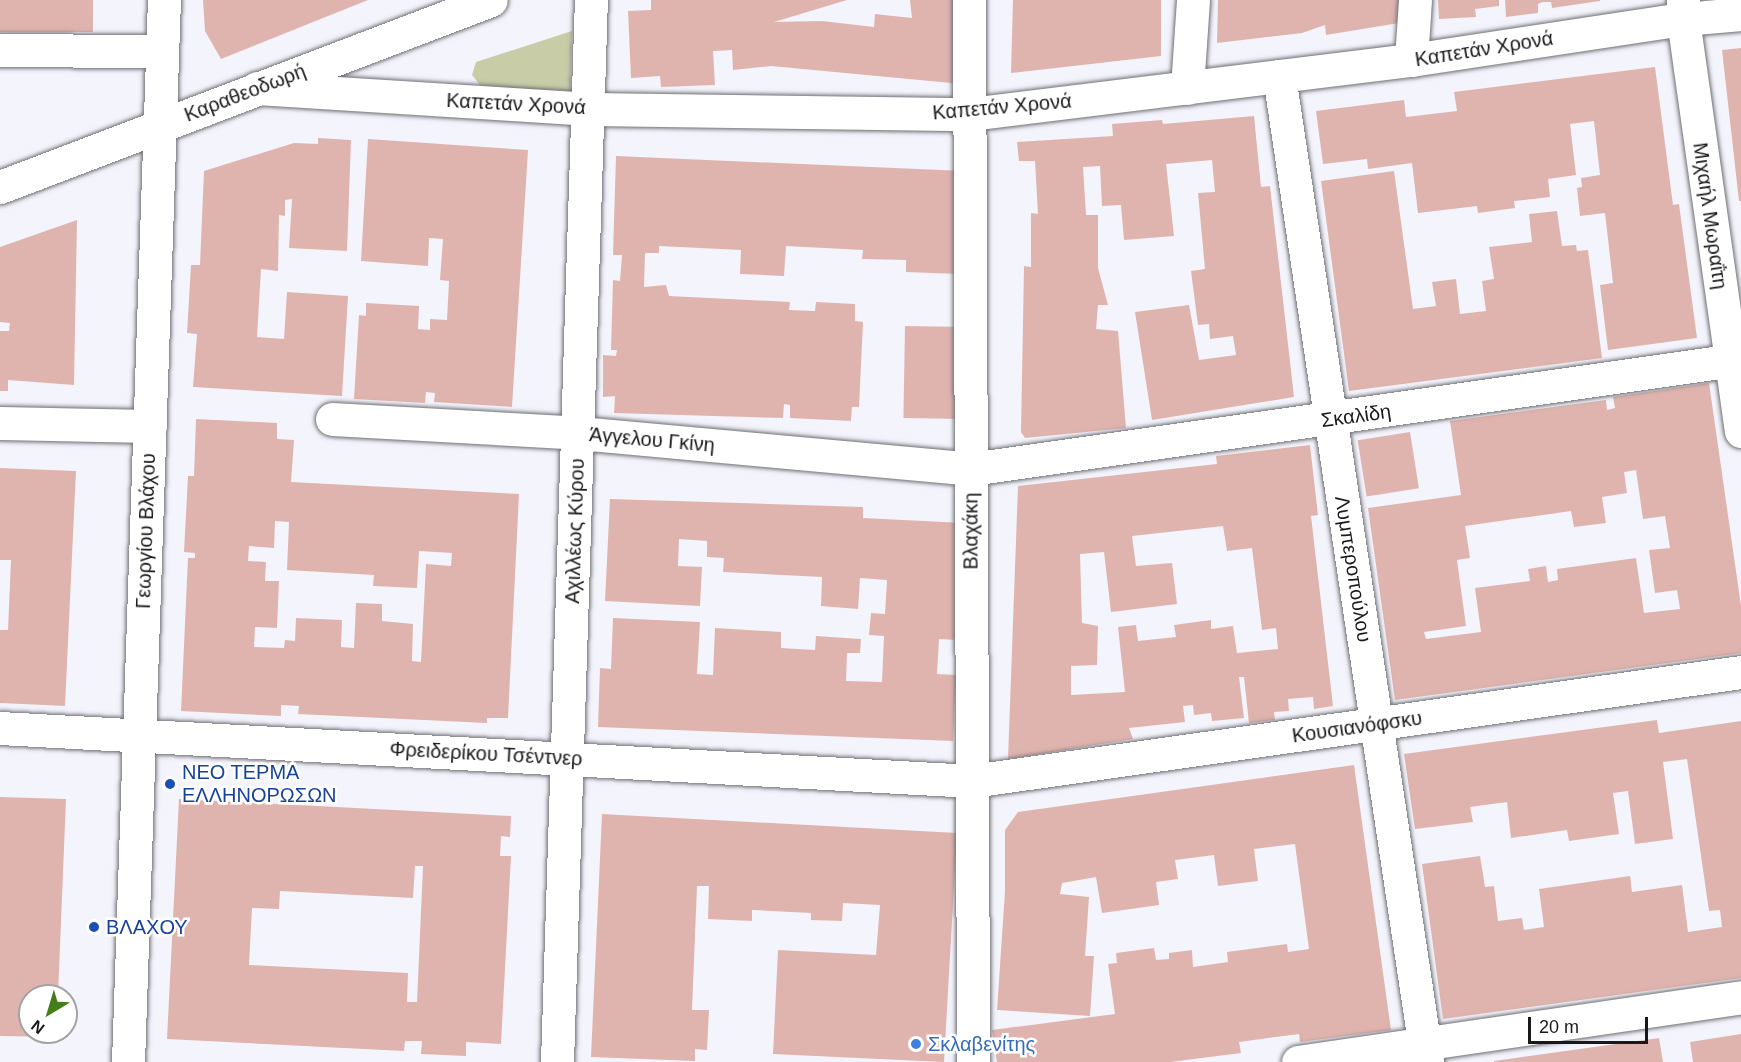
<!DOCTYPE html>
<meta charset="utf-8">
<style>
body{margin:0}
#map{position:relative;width:1741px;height:1062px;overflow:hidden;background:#f4f4fc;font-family:Arial,sans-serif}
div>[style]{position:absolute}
.green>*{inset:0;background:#c8cca7}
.building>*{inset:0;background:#e0b4ae;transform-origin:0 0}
.roads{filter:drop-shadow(0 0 2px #6f6f75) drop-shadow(0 0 2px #6f6f75)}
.minor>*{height:33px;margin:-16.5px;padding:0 16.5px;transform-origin:16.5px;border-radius:16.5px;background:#fff}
.tertiary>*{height:33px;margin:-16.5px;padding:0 16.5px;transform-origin:16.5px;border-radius:16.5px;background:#fff}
.dots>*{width:16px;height:16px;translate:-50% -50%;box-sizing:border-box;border:3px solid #fff;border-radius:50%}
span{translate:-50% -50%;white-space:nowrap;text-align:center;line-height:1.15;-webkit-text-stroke:5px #fff;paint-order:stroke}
.street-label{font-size:20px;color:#19191b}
.transit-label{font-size:20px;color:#164399}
.left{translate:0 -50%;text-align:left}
.shop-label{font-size:20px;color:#366cbe}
.north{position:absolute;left:18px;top:984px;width:60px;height:60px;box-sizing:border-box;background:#fff;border:2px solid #a3a3a4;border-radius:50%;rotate:218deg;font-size:16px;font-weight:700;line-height:24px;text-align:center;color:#19191b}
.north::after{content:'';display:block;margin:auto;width:21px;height:27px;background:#437e18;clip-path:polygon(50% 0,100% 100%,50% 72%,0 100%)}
.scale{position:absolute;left:1528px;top:1017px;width:120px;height:27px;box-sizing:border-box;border:3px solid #19191b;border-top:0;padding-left:8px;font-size:18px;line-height:21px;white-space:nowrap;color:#19191b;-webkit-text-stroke:4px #fff;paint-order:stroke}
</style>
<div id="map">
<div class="green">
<div style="clip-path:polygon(572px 31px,570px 95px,480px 85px,472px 75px,476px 62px)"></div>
</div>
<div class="building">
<div style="left:0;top:0;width:93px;height:32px"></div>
<div style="clip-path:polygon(203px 0,368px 0,221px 59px,205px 31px)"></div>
<div style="clip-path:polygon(651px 0,847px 0,774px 22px,822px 21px,874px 27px,875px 14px,912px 18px,910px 0,961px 0,962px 84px,771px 66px,733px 70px,732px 50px,713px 51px,715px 85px,661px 87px,660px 76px,631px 78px,628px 11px,651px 10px)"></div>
<div style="clip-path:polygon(1013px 0,1161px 0,1161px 56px,1011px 73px)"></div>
<div style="clip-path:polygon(1218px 0,1405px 0,1405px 22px,1326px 35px,1325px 25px,1302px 33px,1217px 43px)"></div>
<div style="clip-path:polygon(1438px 0,1499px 0,1499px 6px,1475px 9px,1476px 17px,1439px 19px)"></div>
<div style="clip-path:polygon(1505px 0,1600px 0,1600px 1px,1552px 8px,1551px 2px,1543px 2px,1538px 4px,1538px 13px,1506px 17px)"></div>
<div style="clip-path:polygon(1741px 48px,1741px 201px,1739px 201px,1722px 50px)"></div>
<div style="clip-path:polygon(1655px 67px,1673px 205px,1679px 204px,1697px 338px,1608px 350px,1600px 285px,1613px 283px,1605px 213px,1580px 216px,1577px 188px,1582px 187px,1581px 178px,1600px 175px,1594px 121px,1570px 124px,1576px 175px,1548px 179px,1550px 197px,1514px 201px,1515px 208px,1478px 213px,1477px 206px,1418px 213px,1412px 163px,1368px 169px,1367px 159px,1323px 164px,1316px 111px,1404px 100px,1406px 117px,1457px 111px,1454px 92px)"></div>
<div style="clip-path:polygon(1254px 116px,1261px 187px,1270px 186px,1294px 397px,1152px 420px,1135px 312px,1189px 305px,1199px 360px,1236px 355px,1233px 336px,1210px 339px,1209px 324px,1198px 325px,1191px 271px,1205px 269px,1198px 193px,1215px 192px,1212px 160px,1166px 164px,1174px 236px,1124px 240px,1121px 205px,1102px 206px,1100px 166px,1083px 167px,1086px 215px,1098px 215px,1098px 268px,1108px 305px,1098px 305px,1096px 329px,1118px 331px,1126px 428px,1025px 438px,1021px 432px,1024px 266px,1031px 267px,1031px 213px,1038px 214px,1035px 161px,1019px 161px,1017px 142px,1113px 136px,1112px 124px,1162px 120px,1163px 124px)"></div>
<div style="clip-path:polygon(318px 138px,351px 140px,347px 251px,289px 248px,292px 199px,285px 200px,285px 216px,279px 215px,278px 271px,261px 269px,257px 337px,284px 339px,287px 292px,348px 296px,342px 396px,193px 387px,197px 334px,187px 333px,191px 265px,200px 265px,204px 171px,294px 143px,318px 144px)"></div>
<div style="clip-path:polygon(368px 139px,528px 150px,512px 407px,434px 402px,435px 393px,426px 392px,425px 403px,354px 399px,359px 315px,366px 316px,366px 303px,419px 306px,418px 329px,430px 330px,430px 319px,447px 320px,449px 281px,440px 280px,443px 239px,429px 238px,428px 266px,361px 261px)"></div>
<div style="clip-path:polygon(616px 156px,964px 171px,960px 274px,906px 272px,906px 260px,862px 259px,863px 250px,786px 246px,784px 276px,740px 274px,741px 250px,659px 246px,659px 253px,645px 253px,644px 287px,666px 285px,669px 296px,790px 302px,789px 310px,815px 311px,816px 302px,855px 304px,855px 321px,863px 322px,859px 407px,852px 407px,851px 421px,790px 418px,790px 405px,784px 404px,783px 418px,614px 413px,615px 396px,603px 397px,603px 355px,616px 356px,617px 350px,611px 350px,613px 280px,620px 281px,622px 255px,613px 255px)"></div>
<div style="clip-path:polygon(1394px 171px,1413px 309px,1436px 306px,1432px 282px,1456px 279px,1460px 314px,1486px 311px,1482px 281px,1494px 279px,1489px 247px,1532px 242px,1529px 214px,1557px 211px,1562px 246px,1576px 245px,1577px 251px,1588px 250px,1602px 358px,1349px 391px,1321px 181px)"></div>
<div style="clip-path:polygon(77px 220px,74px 385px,8px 380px,8px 391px,0 391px,0 331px,9px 331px,10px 323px,0 322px,0 247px)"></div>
<div style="left:905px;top:326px;width:61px;height:92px;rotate:1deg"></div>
<div style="clip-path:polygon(evenodd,1709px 383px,1741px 606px,1741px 653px,1395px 700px,1368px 508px,1461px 495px,1450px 421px,1606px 400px,1607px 410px,1615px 408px,1613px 397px,1709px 383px,1636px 470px,1643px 519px,1665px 516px,1670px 548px,1649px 550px,1655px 593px,1677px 590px,1680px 609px,1644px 613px,1636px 558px,1557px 569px,1558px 580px,1548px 582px,1546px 566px,1528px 569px,1530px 581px,1475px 588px,1481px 632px,1426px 639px,1424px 632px,1466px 626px,1457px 560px,1470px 558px,1465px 526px,1571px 511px,1574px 527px,1606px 523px,1602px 497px,1627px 493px,1624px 472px,1636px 470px)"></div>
<div style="clip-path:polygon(evenodd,196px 419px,277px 423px,277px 439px,294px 440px,291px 482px,519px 494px,508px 718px,487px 718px,487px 723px,298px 714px,299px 706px,281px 705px,281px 716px,181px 711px,188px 558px,195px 558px,195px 553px,184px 552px,188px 476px,194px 476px,196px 419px,275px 521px,289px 522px,287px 570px,374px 575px,373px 586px,417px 588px,419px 551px,452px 553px,451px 566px,426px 564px,421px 662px,412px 661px,413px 624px,382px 621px,382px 604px,356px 603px,354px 648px,341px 647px,342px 620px,296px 618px,295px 641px,285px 640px,284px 648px,254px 647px,255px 627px,277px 628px,279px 581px,265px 581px,266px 562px,248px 561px,249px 546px,274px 548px,275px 521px)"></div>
<div style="left:1410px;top:432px;width:57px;height:53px;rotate:81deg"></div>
<div style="clip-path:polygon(evenodd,1310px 445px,1318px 515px,1311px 516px,1333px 706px,1314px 709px,1313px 697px,1288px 699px,1289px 711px,1274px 712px,1275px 720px,1249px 723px,1244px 677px,1239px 677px,1244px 718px,1212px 721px,1211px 713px,1194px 715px,1193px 705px,1183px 706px,1185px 722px,1129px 728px,1133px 739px,1008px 759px,1018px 486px,1217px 464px,1216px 456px,1310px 445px,1223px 526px,1227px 551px,1252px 548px,1262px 630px,1276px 628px,1278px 649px,1237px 653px,1233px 626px,1211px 629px,1211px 620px,1174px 625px,1176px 637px,1138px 641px,1136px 625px,1118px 627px,1125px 692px,1071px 695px,1071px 666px,1097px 665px,1098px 626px,1082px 623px,1080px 554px,1104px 552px,1111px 612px,1177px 604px,1172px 563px,1136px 566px,1132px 536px,1223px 526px)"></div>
<div style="clip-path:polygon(0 468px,76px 471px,65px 706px,0 703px,0 630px,8px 630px,11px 560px,0 560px)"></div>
<div style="clip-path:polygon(610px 499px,863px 507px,863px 518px,964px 523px,958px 640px,939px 639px,937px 674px,956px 675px,953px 741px,598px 727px,600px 668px,611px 669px,613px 618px,700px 622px,697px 674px,713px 675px,715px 628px,781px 632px,781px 648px,815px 650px,816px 636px,861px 639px,860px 653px,847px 653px,846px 681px,882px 682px,884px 636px,869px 635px,871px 613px,885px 614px,887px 580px,860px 578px,858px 609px,821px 606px,822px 577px,723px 572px,724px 558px,707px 557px,707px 541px,679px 539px,678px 566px,702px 567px,700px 606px,605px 601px)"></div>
<div style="clip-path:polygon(1657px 720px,1659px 733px,1741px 721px,1741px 978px,1443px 1019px,1422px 864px,1480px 856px,1485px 887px,1494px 886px,1498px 921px,1522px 918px,1524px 930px,1544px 927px,1539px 889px,1630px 876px,1632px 892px,1682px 885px,1688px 932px,1722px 927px,1720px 910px,1709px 911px,1687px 759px,1663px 762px,1673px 839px,1635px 844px,1628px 791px,1613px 793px,1619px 834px,1569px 841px,1567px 830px,1511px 838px,1507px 802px,1470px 807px,1473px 822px,1415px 829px,1404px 754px)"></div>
<div style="clip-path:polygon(1354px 765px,1391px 1030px,1300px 1042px,1299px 1034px,1239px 1042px,1241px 1053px,1170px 1062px,997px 1062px,992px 1030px,1115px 1014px,1108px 964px,1117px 963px,1116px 953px,1154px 948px,1156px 960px,1169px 959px,1169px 953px,1192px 950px,1193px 967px,1228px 962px,1227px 952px,1287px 944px,1288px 952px,1309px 949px,1295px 844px,1254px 849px,1258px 881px,1218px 886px,1214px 855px,1175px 860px,1178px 879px,1156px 882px,1159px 905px,1102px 913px,1096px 877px,1062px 883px,1060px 894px,1089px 897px,1085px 956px,1094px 956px,1090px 1016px,997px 1010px,1005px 891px,1005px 830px,1018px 812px)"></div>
<div style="clip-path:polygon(0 797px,66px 799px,58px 996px,30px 996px,30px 1032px,56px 1032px,56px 1037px,0 1036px)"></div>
<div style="clip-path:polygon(evenodd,179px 799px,511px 816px,510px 837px,501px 836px,500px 856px,511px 856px,501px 1044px,466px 1042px,466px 1056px,421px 1054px,422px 1041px,405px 1041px,404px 1051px,167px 1039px,179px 799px,415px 866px,423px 866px,417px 1002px,407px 1002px,408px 973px,249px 965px,252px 908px,279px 909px,280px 891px,413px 898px,415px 866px)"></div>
<div style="clip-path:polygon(602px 814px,957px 833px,944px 1062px,773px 1054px,778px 950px,876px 955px,880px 905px,843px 903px,842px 921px,811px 920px,811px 913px,752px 910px,752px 921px,708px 919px,709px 886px,697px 886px,692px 1010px,709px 1010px,707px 1050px,695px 1049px,695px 1061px,591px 1057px)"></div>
<div style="clip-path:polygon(1741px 1034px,1741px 1062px,1693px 1062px,1690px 1042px)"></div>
<div style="clip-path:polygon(1659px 1038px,1663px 1062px,1494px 1062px,1494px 1061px)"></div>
</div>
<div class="roads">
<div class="minor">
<div style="left:969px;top:0;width:1062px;rotate:89.78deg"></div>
<div style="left:1683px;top:0;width:19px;rotate:90deg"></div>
<div style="left:1683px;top:19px;width:416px;rotate:82deg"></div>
<div style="left:0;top:50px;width:162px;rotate:0.4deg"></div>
<div style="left:1411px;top:60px;width:60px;rotate:-86.2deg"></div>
<div style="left:1279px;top:76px;width:997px;rotate:81.46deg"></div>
<div style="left:257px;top:88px;width:335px;rotate:3.6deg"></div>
<div style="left:591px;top:109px;width:378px;rotate:0.8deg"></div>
<div style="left:969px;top:114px;width:445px;rotate:-7deg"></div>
<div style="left:1411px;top:60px;width:275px;rotate:-8.6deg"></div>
<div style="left:1683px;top:19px;width:58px;rotate:-4.9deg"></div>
<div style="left:1187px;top:88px;width:88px;rotate:-86.1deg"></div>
<div style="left:332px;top:419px;width:247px;rotate:3.2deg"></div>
<div style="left:579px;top:433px;width:394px;rotate:5.2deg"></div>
<div style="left:971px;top:469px;width:778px;rotate:-8.13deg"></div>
<div style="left:0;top:423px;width:150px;rotate:1.1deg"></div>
<div style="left:0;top:728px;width:973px;rotate:3.12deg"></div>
<div style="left:972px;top:781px;width:777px;rotate:-8.07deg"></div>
<div style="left:128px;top:1062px;width:1063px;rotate:-88.06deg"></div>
<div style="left:557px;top:1062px;width:1063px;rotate:-88.17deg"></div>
<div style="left:1298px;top:1062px;width:448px;rotate:-8.3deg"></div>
</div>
<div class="tertiary">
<div style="left:0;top:187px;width:525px;rotate:-20.85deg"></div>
</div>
</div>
<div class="dots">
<div style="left:170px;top:784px;background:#1a4fb4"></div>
<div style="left:94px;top:927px;background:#1a4fb4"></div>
<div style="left:916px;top:1044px;background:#3f7fe0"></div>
</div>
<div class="street-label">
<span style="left:1484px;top:49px;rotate:-9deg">Καπετάν Χρονά</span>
<span style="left:245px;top:93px;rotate:-21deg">Καραθεοδωρή</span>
<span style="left:516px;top:104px;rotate:3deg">Καπετάν Χρονά</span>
<span style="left:1002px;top:107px;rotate:-5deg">Καπετάν Χρονά</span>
<span style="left:1710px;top:216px;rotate:82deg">Μιχαήλ Μωραΐτη</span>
<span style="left:1356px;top:416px;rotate:-8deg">Σκαλίδη</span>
<span style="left:652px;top:440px;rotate:5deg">Άγγελου Γκίνη</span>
<span style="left:146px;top:531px;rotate:-88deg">Γεωργίου Βλάχου</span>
<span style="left:575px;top:531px;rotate:-88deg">Αχιλλέως Κύρου</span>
<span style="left:971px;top:531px;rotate:-90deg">Βλαχάκη</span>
<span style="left:1353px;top:569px;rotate:81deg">Λυμπεροπούλου</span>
<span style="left:1357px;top:727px;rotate:-8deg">Κουσιανόφσκυ</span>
<span style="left:486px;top:754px;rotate:3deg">Φρειδερίκου Τσέντνερ</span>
</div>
<div class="transit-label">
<span class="left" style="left:182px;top:784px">ΝΕΟ ΤΕΡΜΑ<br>ΕΛΛΗΝΟΡΩΣΩΝ</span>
<span class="left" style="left:106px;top:927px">ΒΛΑΧΟΥ</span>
</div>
<div class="shop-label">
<span class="left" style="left:928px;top:1044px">Σκλαβενίτης</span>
</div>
<div class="north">N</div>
<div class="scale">20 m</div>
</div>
